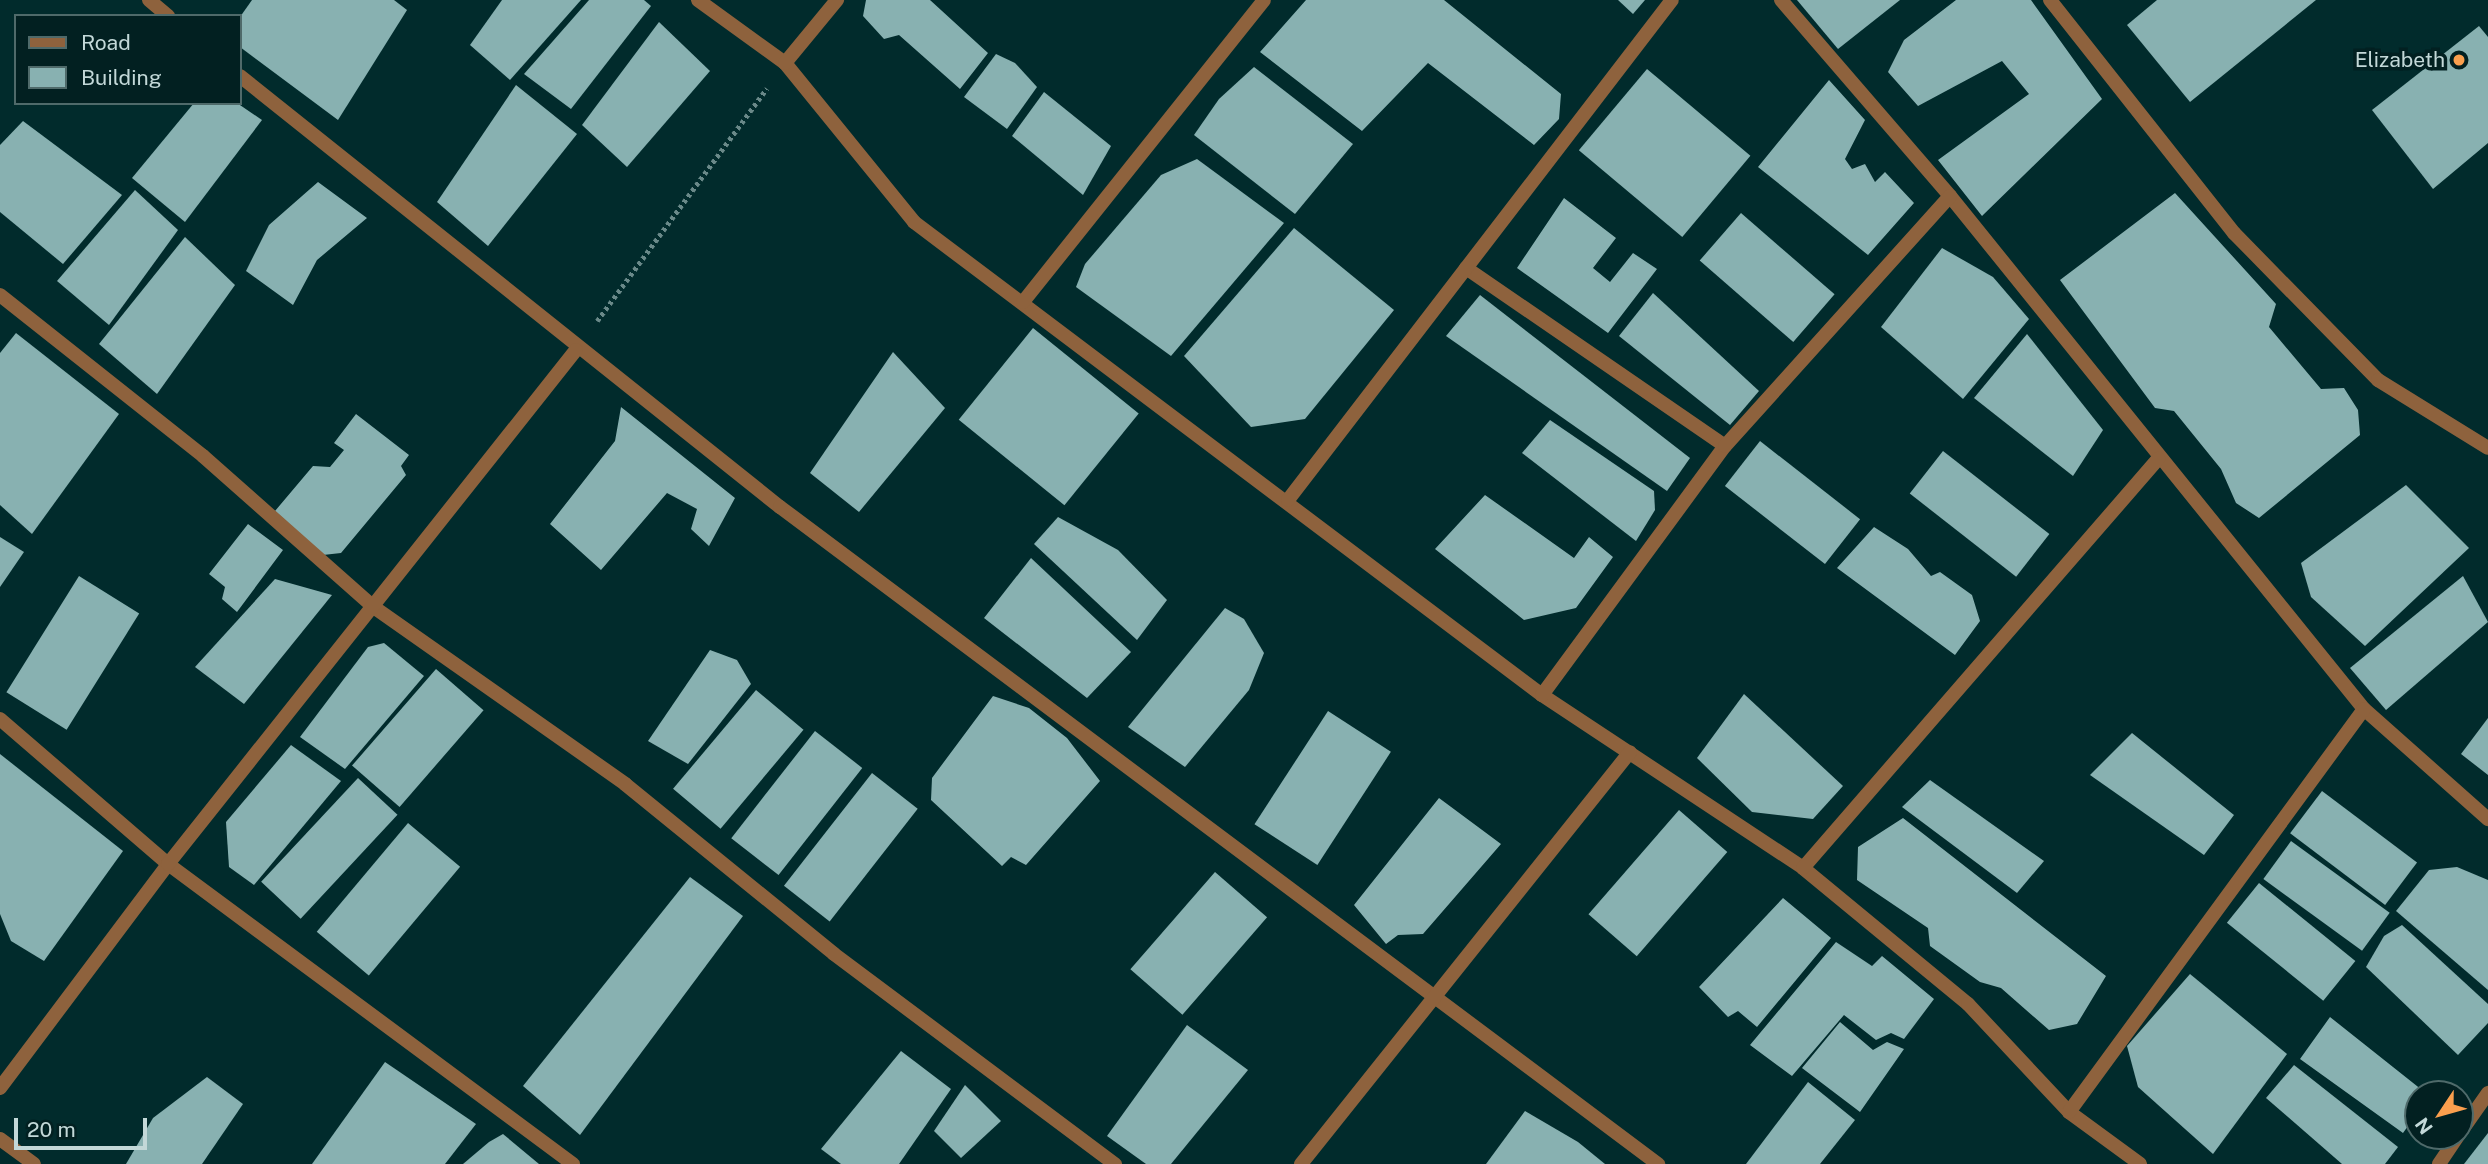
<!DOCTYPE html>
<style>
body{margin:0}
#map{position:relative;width:2488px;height:1164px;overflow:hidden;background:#012b2c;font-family:"Public Sans",sans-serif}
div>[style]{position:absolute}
.building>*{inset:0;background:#88b1b1;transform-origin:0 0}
.path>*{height:4.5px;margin-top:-2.25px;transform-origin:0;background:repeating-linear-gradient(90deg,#6a8989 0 3.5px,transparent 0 7px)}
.street>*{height:14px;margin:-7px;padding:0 7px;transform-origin:7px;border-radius:7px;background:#8e623d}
.dots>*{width:19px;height:19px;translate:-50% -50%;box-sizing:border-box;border:4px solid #022021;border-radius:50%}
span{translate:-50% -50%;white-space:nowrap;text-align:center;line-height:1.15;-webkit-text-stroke:7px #022021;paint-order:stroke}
.poi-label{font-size:21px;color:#c3d8d8}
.right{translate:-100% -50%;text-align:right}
.legend{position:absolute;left:14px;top:14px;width:228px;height:91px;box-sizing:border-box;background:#022021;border:2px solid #4f6a6a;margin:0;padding:9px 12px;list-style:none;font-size:21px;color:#c3d8d8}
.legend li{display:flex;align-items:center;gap:14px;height:35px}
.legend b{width:35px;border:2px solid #4f6a6a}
.north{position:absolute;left:2404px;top:1080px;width:70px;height:70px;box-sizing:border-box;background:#022021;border:2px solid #4f6a6a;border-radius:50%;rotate:234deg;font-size:19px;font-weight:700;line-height:28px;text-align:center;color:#c3d8d8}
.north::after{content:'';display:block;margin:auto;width:24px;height:32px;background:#fa9f4e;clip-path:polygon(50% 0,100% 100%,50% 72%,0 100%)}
.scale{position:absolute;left:14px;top:1118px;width:133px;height:32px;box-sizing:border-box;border:4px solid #c3d8d8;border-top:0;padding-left:9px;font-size:21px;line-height:24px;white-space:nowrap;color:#c3d8d8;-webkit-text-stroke:5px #022021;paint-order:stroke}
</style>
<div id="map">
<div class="building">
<div style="clip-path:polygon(252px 0,394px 0,407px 10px,338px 120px,240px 47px,240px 17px)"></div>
<div style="clip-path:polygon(502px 0,581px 0,510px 80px,470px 45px)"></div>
<div style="clip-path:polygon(589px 0,644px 0,651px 6px,571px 109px,524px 74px)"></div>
<div style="clip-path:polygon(866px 0,930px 0,988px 53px,960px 89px,899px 35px,884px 39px,863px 16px)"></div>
<div style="clip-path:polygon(1306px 0,1444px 0,1561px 94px,1559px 119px,1534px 145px,1428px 63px,1362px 131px,1260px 52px)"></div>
<div style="clip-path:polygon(1618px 0,1645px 0,1633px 14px)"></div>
<div style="clip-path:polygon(1797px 0,1900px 0,1838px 49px)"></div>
<div style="clip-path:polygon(1956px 0,2031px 0,2102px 99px,1982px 216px,1938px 160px,2029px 94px,2002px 61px,1918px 106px,1888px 72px,1904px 40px)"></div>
<div style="clip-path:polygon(2157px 0,2316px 0,2190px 102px,2127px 25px)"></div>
<div style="clip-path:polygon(659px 22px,710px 71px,627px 167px,582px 125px)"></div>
<div style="clip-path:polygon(2479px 26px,2488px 37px,2488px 143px,2433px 189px,2372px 110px)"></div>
<div style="clip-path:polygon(996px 54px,1015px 63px,1037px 87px,1007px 129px,964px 97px)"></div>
<div style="clip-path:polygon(1254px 67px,1353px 144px,1295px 214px,1194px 135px,1219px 99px)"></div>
<div style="left:1647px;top:69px;width:135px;height:106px;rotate:40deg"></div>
<div style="clip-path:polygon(1829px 80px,1865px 120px,1845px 159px,1852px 169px,1865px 164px,1875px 182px,1885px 172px,1914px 203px,1868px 255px,1758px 167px)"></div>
<div style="clip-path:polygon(516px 85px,577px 134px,488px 246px,437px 202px)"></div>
<div style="clip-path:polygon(1044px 92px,1111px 146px,1083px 195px,1012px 136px)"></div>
<div style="clip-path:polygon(194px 103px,237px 103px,262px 120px,185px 222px,132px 178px)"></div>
<div style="clip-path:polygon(23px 121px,122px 195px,63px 264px,0 212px,0 145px)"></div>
<div style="clip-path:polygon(1197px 159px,1284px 223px,1171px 356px,1076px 287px,1085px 264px,1161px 175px)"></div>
<div style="clip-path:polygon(318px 182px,367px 218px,317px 260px,293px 305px,246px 271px,269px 225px)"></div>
<div style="clip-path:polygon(135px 190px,178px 230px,109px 325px,57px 281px)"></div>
<div style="clip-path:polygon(2175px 193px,2276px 304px,2269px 327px,2321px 389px,2344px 388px,2358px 410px,2360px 435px,2259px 518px,2236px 503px,2221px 469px,2174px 411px,2155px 408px,2060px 280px)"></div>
<div style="clip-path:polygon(1564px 198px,1616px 238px,1593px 268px,1610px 282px,1633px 253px,1657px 269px,1608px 333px,1517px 268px)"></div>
<div style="left:1741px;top:213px;width:124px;height:63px;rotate:41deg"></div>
<div style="clip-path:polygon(1294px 228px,1394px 310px,1305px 419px,1251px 427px,1184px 356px)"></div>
<div style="clip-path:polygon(185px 237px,235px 285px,157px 394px,99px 344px)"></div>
<div style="clip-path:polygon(1942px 248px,1993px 277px,2029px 319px,1963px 399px,1881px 327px)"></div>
<div style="clip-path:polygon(1653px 293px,1759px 391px,1730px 425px,1619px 336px)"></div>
<div style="clip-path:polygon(1480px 295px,1690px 458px,1667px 491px,1446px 336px)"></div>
<div style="left:1033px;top:328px;width:136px;height:118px;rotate:39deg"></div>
<div style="clip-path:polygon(16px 333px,119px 414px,32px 534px,0 505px,0 353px)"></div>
<div style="clip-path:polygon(2027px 334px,2103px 430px,2073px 476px,1974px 398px)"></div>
<div style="clip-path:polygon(893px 352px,945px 408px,859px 512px,810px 473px)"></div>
<div style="clip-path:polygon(621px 407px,735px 498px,709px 546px,691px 529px,697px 509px,667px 493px,601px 570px,550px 524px,615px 441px)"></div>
<div style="clip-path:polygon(356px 414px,409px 455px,401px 466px,406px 475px,341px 553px,323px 555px,275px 511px,313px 466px,330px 467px,344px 450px,334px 443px)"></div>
<div style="clip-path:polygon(1550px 420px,1654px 491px,1655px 510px,1636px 541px,1522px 453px)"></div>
<div style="left:1760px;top:441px;width:127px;height:57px;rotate:38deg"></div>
<div style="left:1943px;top:451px;width:135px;height:54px;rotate:38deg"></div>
<div style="clip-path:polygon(2406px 485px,2469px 548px,2365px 646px,2311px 597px,2301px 563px)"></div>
<div style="clip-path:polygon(1485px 495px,1574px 558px,1589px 537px,1613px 557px,1576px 608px,1524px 620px,1435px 549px)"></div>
<div style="clip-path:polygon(1058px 517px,1118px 550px,1167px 600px,1137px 640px,1034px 544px)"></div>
<div style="clip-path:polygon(248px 524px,283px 550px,237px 612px,222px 599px,225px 587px,209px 574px)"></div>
<div style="clip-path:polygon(1874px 527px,1908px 549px,1931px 576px,1940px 572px,1972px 595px,1980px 621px,1955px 655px,1837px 568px)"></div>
<div style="clip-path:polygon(0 537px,24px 552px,0 587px)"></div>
<div style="clip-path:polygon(1031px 558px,1131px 652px,1087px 698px,984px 618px)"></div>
<div style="left:79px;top:576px;width:71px;height:137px;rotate:32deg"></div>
<div style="clip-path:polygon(2463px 576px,2488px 622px,2386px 710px,2350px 668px)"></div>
<div style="clip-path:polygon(275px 579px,332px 595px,244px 704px,195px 667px)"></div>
<div style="clip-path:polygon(1225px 608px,1244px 619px,1264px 653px,1249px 690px,1185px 767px,1128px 727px)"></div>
<div style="clip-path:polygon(384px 643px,424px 676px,345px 769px,300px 737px,368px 647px)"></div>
<div style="clip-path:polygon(710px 650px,737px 660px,751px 684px,688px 764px,648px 741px)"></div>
<div style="left:436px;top:669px;width:63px;height:128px;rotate:41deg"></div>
<div style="left:756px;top:690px;width:62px;height:129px;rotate:40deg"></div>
<div style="clip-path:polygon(1744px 694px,1843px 786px,1813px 819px,1752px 812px,1697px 758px)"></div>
<div style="clip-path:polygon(993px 696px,1029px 708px,1067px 738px,1100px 781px,1026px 865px,1011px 857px,1002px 866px,931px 800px,932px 778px)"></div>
<div style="left:1328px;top:711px;width:75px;height:135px;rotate:33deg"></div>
<div style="clip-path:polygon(2488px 718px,2488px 775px,2461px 754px)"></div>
<div style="left:815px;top:731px;width:60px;height:136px;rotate:38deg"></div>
<div style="clip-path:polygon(2132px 733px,2234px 815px,2204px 855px,2090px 775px)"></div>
<div style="clip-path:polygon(291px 745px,341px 781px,254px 885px,229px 867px,226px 822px)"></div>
<div style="clip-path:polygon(0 754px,123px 851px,44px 961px,11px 941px,0 914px)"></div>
<div style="left:872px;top:773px;width:58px;height:143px;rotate:38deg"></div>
<div style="left:358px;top:778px;width:54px;height:142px;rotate:43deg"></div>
<div style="clip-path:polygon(1930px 780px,2044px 861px,2017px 893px,1902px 807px)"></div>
<div style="left:2322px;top:791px;width:119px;height:53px;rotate:37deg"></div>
<div style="clip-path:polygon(1439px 798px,1501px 844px,1423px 934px,1398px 935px,1386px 944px,1354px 905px)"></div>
<div style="left:1679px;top:810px;width:64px;height:138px;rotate:41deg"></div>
<div style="clip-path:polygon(1903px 818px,2106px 976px,2077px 1024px,2049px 1030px,2001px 988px,1980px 982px,1930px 946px,1928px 928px,1857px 880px,1858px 847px)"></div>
<div style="left:408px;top:823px;width:68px;height:142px;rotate:40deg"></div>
<div style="left:2291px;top:841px;width:122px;height:47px;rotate:36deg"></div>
<div style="clip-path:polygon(2457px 867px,2488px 880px,2488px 990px,2396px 911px,2429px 870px)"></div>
<div style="left:1215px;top:872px;width:69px;height:129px;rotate:41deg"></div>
<div style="clip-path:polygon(690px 877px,743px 916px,580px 1135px,523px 1086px)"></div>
<div style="left:2259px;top:883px;width:124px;height:51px;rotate:39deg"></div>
<div style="clip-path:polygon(1783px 898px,1831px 938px,1757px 1027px,1738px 1011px,1728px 1017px,1699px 987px)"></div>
<div style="clip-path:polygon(2402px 925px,2488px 1004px,2488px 1023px,2458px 1055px,2366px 967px,2384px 936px)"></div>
<div style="clip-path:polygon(1836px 942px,1872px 966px,1882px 956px,1934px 999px,1904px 1039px,1891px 1033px,1876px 1040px,1844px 1015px,1792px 1076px,1750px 1045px)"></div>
<div style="clip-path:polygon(2190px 974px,2287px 1054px,2213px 1154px,2138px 1087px,2127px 1046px)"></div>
<div style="clip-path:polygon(2330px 1017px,2427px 1094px,2418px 1094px,2418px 1112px,2403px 1133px,2300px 1059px)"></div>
<div style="clip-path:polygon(1840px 1022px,1873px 1050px,1887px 1042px,1904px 1049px,1860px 1112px,1802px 1068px)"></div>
<div style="clip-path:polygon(1187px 1025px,1248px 1070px,1171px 1164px,1146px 1164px,1107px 1136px)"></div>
<div style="clip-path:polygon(901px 1051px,951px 1089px,899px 1164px,841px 1164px,821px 1149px)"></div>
<div style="clip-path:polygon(385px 1062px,476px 1124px,445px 1164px,312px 1164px)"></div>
<div style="clip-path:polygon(2294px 1065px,2398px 1147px,2385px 1164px,2342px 1164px,2266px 1098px)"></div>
<div style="clip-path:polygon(207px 1077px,243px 1104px,202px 1164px,126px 1164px,153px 1118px)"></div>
<div style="clip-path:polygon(1808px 1082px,1855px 1120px,1820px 1164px,1746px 1164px)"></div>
<div style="clip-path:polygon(965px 1085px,1001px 1121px,961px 1158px,934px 1131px)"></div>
<div style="clip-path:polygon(1525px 1111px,1578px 1142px,1605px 1164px,1486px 1164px)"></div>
<div style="clip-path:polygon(2488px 1133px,2488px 1164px,2464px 1164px)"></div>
<div style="clip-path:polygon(503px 1134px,539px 1164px,463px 1164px,489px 1142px)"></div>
</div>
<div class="path">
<div style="left:597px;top:321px;width:288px;rotate:-53.9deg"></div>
</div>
<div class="street">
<div style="left:149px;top:0;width:25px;rotate:40deg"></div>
<div style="left:698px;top:0;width:107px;rotate:35.9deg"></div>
<div style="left:785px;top:63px;width:205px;rotate:50.9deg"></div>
<div style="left:914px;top:222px;width:786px;rotate:36.99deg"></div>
<div style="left:1542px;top:695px;width:313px;rotate:33.5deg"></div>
<div style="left:1803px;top:868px;width:214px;rotate:39.5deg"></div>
<div style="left:1968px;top:1004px;width:148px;rotate:46.9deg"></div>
<div style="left:2069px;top:1112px;width:88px;rotate:36.2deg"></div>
<div style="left:1781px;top:0;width:259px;rotate:49.2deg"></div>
<div style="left:1950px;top:196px;width:659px;rotate:51.1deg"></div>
<div style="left:2364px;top:709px;width:166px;rotate:41.6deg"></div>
<div style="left:2050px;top:0;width:297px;rotate:51.7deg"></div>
<div style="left:2234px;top:233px;width:206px;rotate:45.6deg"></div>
<div style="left:2378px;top:380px;width:129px;rotate:31.7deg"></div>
<div style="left:785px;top:63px;width:82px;rotate:-50.5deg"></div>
<div style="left:240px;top:76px;width:691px;rotate:38.6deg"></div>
<div style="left:780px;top:507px;width:1097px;rotate:36.81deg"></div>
<div style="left:1466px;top:268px;width:314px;rotate:34.5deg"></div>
<div style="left:0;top:295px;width:259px;rotate:38.4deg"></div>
<div style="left:203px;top:456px;width:230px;rotate:41.5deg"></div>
<div style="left:375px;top:608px;width:306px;rotate:35.1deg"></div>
<div style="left:625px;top:784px;width:269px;rotate:39.1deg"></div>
<div style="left:834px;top:954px;width:351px;rotate:36.8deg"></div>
<div style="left:1023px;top:302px;width:386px;rotate:-51.4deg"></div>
<div style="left:1288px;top:500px;width:630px;rotate:-52.48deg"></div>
<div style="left:1542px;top:695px;width:309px;rotate:-53.7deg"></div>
<div style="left:1725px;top:446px;width:336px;rotate:-48deg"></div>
<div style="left:0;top:719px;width:222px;rotate:40.8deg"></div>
<div style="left:168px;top:864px;width:504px;rotate:36.53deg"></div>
<div style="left:1803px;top:868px;width:542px;rotate:-49.04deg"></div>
<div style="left:0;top:1088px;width:280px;rotate:-53.1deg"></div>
<div style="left:168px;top:864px;width:656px;rotate:-51.56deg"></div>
<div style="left:2069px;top:1112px;width:499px;rotate:-53.8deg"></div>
<div style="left:2460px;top:1133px;width:49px;rotate:-55deg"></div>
<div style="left:0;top:1139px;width:42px;rotate:36.3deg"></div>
<div style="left:1301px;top:1164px;width:527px;rotate:-51.39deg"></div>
<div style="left:2439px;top:1164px;width:34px;rotate:-56deg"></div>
</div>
<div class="dots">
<div style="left:2459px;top:60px;background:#fa9f4e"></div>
</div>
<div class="poi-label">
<span class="right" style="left:2445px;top:60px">Elizabeth</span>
</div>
<ul class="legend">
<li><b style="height:9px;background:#8e623d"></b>Road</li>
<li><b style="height:19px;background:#88b1b1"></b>Building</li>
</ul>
<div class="north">N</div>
<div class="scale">20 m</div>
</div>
